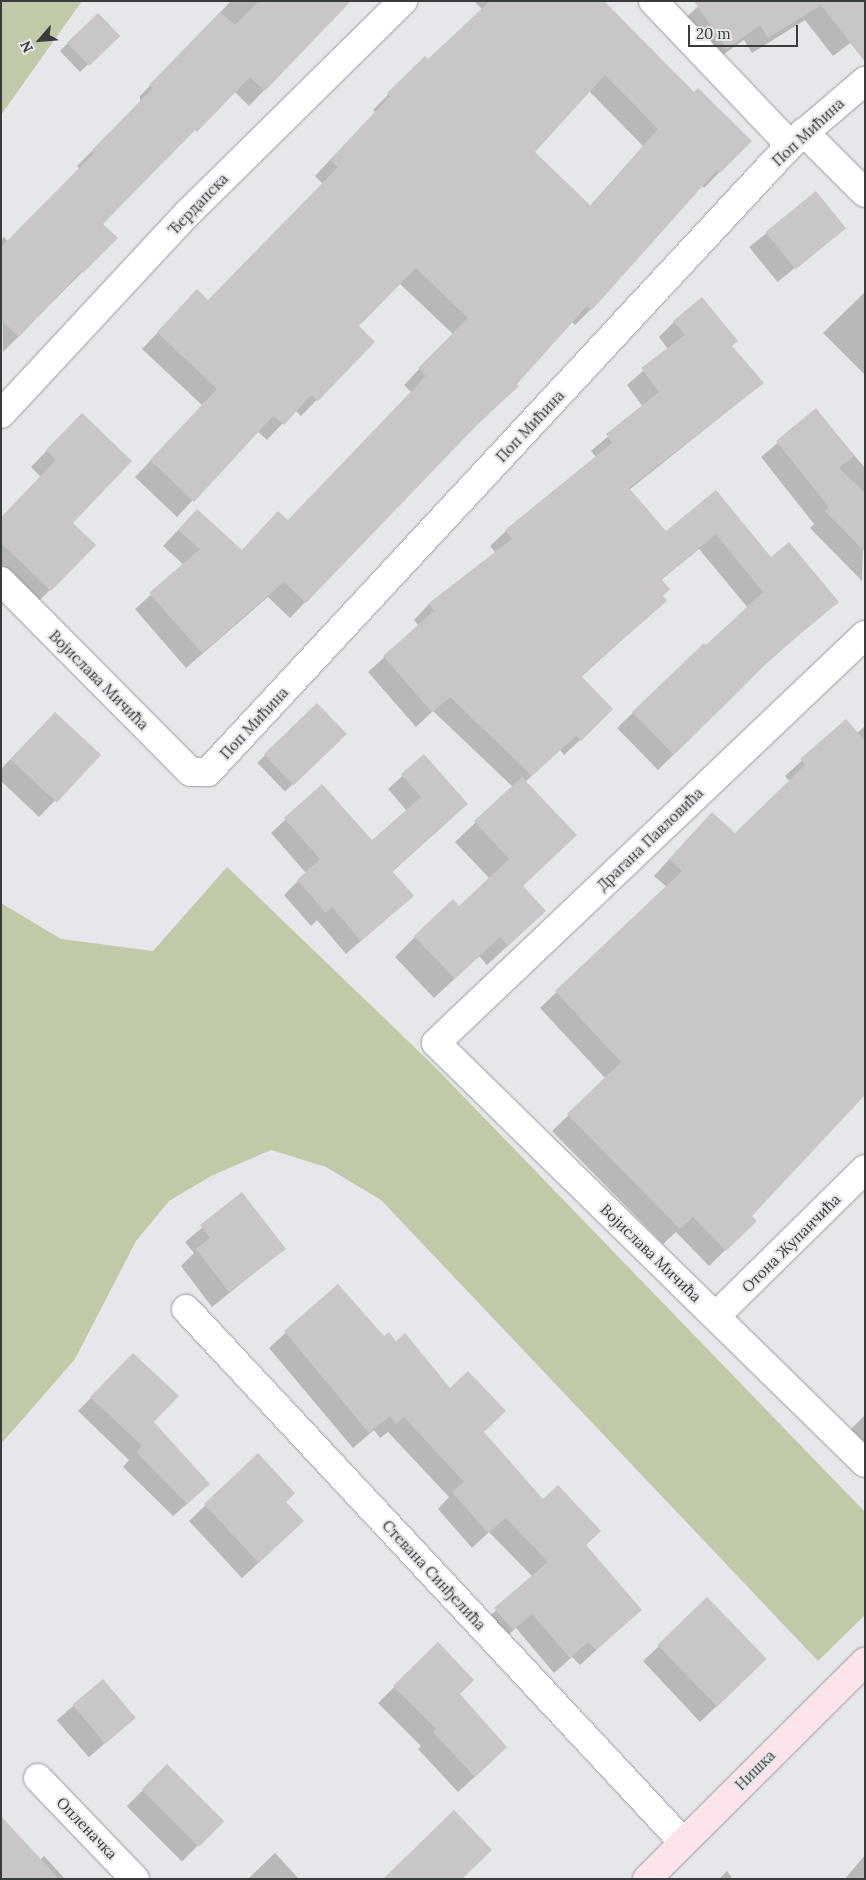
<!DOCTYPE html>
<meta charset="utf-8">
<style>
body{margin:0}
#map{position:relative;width:866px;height:1880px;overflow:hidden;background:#e6e7ea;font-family:Lora,serif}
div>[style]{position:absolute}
.green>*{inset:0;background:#c0caa8}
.shadow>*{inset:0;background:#0003;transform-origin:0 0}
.building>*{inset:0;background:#c9c6c9;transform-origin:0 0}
.roads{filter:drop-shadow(0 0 1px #9b9b9e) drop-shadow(0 0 1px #9b9b9e)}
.street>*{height:28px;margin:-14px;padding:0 14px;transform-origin:14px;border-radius:14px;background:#fff}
.secondary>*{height:28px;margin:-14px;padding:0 14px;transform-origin:14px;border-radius:14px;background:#fde3ea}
span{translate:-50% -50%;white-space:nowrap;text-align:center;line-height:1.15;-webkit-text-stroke:4px #e6e7ea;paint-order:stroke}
.street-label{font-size:15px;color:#3a3b3c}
.frame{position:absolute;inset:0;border:2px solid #3a3b3c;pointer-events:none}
.north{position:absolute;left:15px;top:15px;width:50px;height:50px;-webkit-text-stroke:4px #e6e7ea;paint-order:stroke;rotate:243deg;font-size:14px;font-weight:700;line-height:20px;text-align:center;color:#3a3b3c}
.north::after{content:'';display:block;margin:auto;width:18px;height:22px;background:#3a3b3c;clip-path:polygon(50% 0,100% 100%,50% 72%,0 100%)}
.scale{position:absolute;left:688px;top:25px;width:110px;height:22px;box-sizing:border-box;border:2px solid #3a3b3c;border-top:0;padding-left:6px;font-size:15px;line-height:18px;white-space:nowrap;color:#3a3b3c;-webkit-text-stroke:4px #e6e7ea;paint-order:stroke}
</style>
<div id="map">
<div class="green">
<div style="clip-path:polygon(1px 1px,82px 1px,1px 115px)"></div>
<div style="clip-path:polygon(227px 867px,433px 1065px,865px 1512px,865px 1615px,818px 1661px,381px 1200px,326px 1167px,271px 1150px,211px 1176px,169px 1201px,136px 1241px,75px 1359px,1px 1444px,1px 903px,61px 939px,153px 951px)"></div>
</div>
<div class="shadow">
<div style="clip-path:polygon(231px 1px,350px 1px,249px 106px,234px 91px,101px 224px,116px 238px,3px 352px,1px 240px,4px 237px,8px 242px,80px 169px,77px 166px,140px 103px,140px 96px)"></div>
<div style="clip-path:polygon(evenodd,474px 1px,604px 1px,694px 94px,750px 141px,704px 188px,701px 185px,591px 309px,575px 325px,572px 322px,290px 618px,268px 597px,186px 668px,135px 609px,184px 565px,163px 546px,182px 526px,241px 551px,288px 521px,411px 392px,404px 385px,453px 334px,399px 283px,357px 326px,374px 342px,301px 416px,295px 410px,267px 440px,257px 431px,177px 517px,135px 477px,203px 406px,142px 349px,182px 307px,208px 302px,323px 184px,315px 176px,375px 112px,373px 110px,425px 57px,428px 61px,483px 10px,474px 1px,589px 91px,643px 146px,590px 206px,533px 152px,589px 91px)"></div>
<div style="clip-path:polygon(704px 1px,865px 1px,865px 32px,833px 56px,805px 20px,752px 53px,744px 40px,710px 64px,681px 22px)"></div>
<div style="clip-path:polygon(68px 43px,110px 43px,80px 72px,60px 51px)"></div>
<div style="left:816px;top:193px;width:45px;height:86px;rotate:51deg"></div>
<div style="clip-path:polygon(865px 292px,865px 375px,823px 333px)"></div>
<div style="clip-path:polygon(674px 322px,731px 346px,763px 383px,629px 490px,666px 533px,716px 492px,770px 559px,837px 601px,759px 670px,658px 770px,617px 728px,704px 644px,706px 647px,748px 608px,699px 549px,661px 580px,661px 596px,665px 601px,581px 677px,596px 725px,564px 755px,560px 750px,525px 782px,522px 887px,524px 931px,487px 965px,479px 956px,434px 998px,395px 957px,415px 937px,459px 908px,490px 879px,455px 842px,513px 787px,433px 711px,416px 727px,368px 672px,419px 626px,414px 620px,429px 604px,496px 553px,490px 546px,506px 531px,596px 457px,591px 451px,643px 407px,627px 385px,668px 349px,659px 337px)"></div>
<div style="clip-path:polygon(816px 410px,865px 468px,862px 581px,810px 528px,814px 524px,761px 457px)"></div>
<div style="clip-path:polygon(66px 431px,71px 523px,50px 590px,34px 606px,1px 574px,1px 518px,41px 477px,31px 467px)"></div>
<div style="left:317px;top:705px;width:40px;height:83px;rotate:46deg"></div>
<div style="clip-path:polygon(845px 721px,856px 734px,865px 726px,865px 1093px,751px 1216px,755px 1221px,709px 1266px,676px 1232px,663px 1244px,552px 1131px,606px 1079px,540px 1008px,667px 887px,654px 876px,696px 830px,735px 835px,790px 782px,785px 776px)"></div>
<div style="clip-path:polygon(39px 729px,99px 755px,39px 817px,1px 781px,1px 769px)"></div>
<div style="clip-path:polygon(424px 756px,452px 818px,392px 872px,412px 896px,346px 954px,317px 920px,311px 926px,284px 895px,306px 873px,271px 833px,322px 786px,372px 842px,407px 811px,388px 789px)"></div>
<div style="clip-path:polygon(242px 1194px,284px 1249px,212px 1307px,181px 1266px,194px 1253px,185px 1242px)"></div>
<div style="clip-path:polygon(338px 1285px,384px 1338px,483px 1432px,640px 1610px,580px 1665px,572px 1657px,554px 1673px,516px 1628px,497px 1645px,480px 1625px,533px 1577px,489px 1532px,472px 1548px,438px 1509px,449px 1497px,388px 1432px,380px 1438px,374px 1430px,353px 1448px,269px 1348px)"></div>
<div style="clip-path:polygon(120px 1368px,195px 1497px,173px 1516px,123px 1467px,129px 1460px,78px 1411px)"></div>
<div style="clip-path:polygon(865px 1415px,865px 1451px,847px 1433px)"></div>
<div style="clip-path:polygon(258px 1455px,284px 1502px,286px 1537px,242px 1578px,189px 1521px)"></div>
<div style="clip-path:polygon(438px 1644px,490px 1763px,458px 1792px,418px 1749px,421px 1746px,378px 1703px)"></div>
<div style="clip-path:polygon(659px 1646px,749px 1675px,700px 1722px,643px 1661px)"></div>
<div style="left:102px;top:1681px;width:49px;height:60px;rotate:49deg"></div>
<div style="left:167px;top:1766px;width:78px;height:57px;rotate:45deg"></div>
<div style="clip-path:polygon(275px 1853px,299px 1879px,248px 1879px)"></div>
<div style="clip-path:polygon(865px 1855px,865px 1879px,845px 1879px)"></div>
<div style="clip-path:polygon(44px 1856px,65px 1879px,1px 1879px,40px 1860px)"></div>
<div style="clip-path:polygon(727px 1871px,733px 1879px,719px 1879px)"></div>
</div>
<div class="building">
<div style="clip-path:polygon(259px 1px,351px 1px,265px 91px,250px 77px,197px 132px,195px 130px,103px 224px,118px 238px,83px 273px,81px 271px,19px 337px,1px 320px,1px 247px,94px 153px,92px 150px,153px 88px,149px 85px,220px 12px,235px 25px)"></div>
<div style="clip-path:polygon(evenodd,490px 1px,604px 1px,694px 92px,698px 88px,752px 141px,720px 173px,717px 170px,592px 310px,587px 306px,517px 384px,519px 386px,476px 426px,306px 603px,284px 582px,202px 653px,149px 593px,200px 549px,178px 530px,197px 509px,242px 550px,278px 511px,288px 520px,426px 376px,418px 368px,468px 318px,416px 268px,359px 326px,375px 342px,318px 401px,311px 395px,284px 425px,273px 416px,194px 502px,150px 460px,217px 389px,157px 332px,197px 289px,208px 300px,338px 167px,330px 160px,390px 96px,387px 93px,425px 56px,428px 59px,490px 1px,605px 75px,658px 129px,591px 206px,535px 152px,605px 75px)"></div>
<div style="clip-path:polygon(694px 1px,865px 1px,865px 62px,821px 5px,768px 38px,760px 25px,727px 49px)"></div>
<div style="left:98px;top:13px;width:32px;height:43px;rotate:46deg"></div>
<div style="left:816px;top:191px;width:48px;height:65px;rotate:51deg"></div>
<div style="clip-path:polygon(702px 297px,738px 341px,732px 346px,764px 383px,629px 488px,666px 531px,716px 490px,771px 557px,789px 542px,839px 602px,776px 654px,674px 755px,632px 712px,704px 643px,706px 645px,763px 592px,716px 534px,661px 579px,670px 589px,663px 596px,667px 601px,581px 676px,613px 709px,581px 741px,576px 736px,532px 776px,450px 697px,432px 712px,383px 656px,434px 611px,429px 603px,512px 539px,505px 530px,612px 443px,606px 434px,659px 392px,641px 368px,685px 335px,673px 321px)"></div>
<div style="clip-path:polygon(816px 408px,854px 456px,839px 468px,865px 493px,865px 552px,825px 511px,829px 507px,776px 441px)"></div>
<div style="clip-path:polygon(82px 413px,132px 461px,73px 523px,96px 545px,51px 591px,1px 543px,1px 517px,56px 460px,46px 450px)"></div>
<div style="left:317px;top:703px;width:43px;height:74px;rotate:46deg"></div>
<div style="left:55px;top:712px;width:63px;height:65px;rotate:43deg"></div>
<div style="clip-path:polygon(846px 719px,865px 741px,865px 1095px,752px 1216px,757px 1221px,726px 1251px,693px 1217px,680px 1229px,567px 1114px,621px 1062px,555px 991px,682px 871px,669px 859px,712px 812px,735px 833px,805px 765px,800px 759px)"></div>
<div style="clip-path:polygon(424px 754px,468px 804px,392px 871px,414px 896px,361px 941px,332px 907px,326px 913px,297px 880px,320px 859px,284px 818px,322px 784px,372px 840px,421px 797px,401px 774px)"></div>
<div style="clip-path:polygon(522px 777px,577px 835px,523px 886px,546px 911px,508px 946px,500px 937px,455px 979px,414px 936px,453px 899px,459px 906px,509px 859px,474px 821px)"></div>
<div style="clip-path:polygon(242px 1192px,286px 1249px,229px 1292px,196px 1249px,210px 1238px,200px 1225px)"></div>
<div style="clip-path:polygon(338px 1284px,384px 1336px,389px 1332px,396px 1341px,405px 1333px,450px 1388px,468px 1371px,506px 1411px,484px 1432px,543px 1499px,558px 1485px,601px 1531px,586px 1545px,642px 1610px,596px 1650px,588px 1642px,570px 1658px,532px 1614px,513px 1630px,494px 1608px,548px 1562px,506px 1518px,488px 1533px,452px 1492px,464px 1482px,404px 1417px,396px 1424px,390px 1416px,369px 1433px,284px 1331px)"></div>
<div style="clip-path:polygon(133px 1353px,179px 1396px,154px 1422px,210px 1484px,187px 1504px,136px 1452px,142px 1446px,90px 1397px)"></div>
<div style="clip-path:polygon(258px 1453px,295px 1493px,286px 1502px,304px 1521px,259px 1563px,204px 1504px)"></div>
<div style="left:707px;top:1597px;width:86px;height:69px;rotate:46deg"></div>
<div style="clip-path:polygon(438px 1642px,474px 1680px,460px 1694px,507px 1747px,475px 1777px,433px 1732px,436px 1729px,393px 1686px)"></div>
<div style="left:103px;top:1679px;width:51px;height:40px;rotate:50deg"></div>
<div style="left:167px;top:1764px;width:81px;height:36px;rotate:45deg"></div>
<div style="clip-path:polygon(454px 1810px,492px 1850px,462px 1879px,383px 1879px)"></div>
<div style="clip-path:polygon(1px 1816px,59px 1879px,1px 1879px)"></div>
</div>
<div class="roads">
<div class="street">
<div style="left:653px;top:1px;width:199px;rotate:46.4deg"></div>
<div style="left:804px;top:132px;width:86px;rotate:45deg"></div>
<div style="left:1px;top:414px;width:276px;rotate:-47.1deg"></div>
<div style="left:189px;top:212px;width:301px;rotate:-44.6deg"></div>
<div style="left:1px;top:581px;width:269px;rotate:45.2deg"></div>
<div style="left:191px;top:772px;width:17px"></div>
<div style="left:208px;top:772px;width:855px;rotate:-47.13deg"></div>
<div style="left:790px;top:145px;width:99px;rotate:-40.5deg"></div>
<div style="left:865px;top:635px;width:592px;rotate:136.44deg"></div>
<div style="left:436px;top:1043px;width:600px;rotate:44.39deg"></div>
<div style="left:186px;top:1309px;width:729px;rotate:47deg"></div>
<div style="left:716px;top:1316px;width:209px;rotate:-44.6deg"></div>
<div style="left:38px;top:1778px;width:140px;rotate:46.2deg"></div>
</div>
<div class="secondary">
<div style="left:647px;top:1879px;width:308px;rotate:-44.9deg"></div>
</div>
</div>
<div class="street-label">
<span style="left:808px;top:132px;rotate:-43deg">Поп Мићина</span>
<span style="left:198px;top:204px;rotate:-46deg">Ђердапска</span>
<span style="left:530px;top:426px;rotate:-47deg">Поп Мићина</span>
<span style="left:99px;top:680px;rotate:45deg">Војислава Мичића</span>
<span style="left:254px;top:723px;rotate:-47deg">Поп Мићина</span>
<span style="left:650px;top:839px;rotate:-44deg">Драгана Павловића</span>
<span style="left:791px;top:1243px;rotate:-45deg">Отона Жупанчића</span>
<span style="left:651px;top:1253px;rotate:44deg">Војислава Мичића</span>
<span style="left:434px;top:1575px;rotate:47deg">Стевана Синђелића</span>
<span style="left:755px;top:1770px;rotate:-45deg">Нишка</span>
<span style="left:87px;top:1828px;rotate:46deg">Опленачка</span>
</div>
<div class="frame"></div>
<div class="north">N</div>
<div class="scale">20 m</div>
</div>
